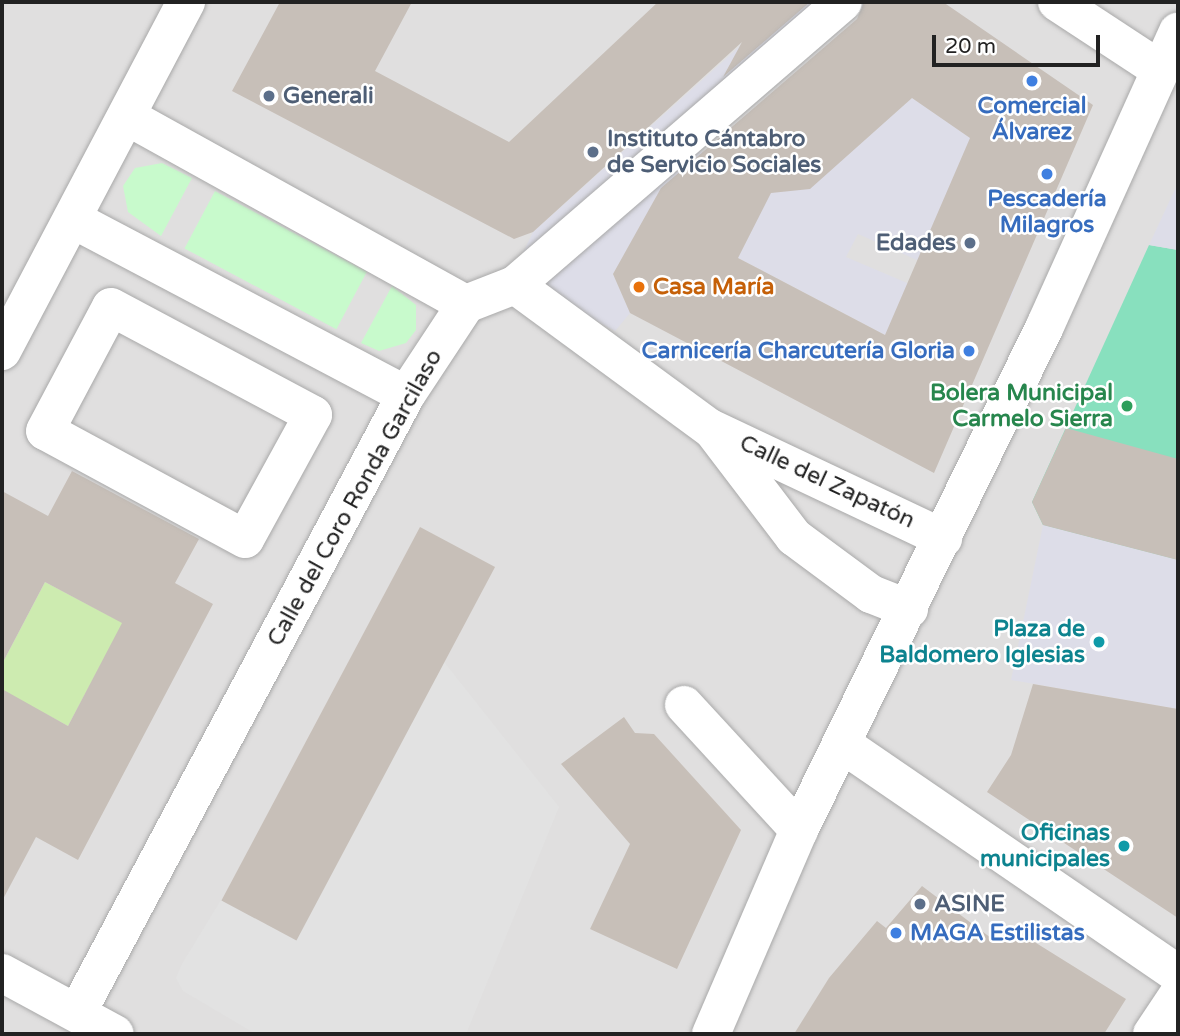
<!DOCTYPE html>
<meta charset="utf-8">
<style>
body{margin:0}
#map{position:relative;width:1180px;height:1036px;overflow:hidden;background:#f2efe9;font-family:"Varela Round",sans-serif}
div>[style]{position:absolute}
.residential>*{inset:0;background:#e0dfdf;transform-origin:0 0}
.grass>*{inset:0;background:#cdebb0}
.park>*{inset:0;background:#c8facc;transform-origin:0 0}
.pitch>*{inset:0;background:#88e0be}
.parking>*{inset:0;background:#e2e2e2}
.plaza>*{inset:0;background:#dddde8}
.building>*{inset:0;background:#c7bfb8;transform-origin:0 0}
.roads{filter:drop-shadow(0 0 2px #a9a9a9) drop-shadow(0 0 2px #a9a9a9)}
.minor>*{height:38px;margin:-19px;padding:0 19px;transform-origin:19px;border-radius:19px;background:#fff}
.dots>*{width:19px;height:19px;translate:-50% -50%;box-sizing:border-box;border:4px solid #fff;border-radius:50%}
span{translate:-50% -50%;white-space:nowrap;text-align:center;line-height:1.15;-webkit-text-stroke:5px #fff;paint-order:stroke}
.service-label{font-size:23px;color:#4e5e75;font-weight:700}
.left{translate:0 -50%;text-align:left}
.right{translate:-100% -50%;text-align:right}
.shop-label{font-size:23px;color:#366cbe;font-weight:700}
.food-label{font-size:23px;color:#c56008;font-weight:700}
.leisure-label{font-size:23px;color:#27864d;font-weight:700}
.street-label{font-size:23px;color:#222}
.culture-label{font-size:23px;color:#0d838f;font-weight:700}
.frame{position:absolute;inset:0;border:4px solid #222;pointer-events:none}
.scale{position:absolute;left:932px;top:35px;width:168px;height:32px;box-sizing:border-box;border:4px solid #222;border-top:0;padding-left:9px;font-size:21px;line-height:24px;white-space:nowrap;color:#222;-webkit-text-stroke:5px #fff;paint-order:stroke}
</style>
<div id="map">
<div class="residential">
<div style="left:2px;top:2px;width:1176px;height:1032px"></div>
</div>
<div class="grass">
<div style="clip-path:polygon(45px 582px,123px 623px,68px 726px,44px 713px,42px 775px,2px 753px,2px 664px)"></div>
</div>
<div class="park">
<div style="clip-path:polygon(162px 163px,192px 178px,161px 236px,128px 212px,123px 186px,135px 168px)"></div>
<div style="left:215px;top:191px;width:172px;height:65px;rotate:28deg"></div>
<div style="clip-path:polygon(392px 286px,416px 305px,416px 330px,406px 343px,379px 351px,361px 343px)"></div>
</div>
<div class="pitch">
<div style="clip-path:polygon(1149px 245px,1178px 250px,1178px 560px,1043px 525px,1032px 502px)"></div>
</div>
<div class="parking">
<div style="clip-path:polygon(444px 662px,559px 807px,466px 1034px,256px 1034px,183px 991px,176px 978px,182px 964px,221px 900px,296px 940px)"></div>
</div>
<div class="plaza">
<div style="clip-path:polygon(789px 2px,867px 2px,699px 151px,794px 189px,814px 185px,912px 98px,971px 138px,925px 245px,1016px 284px,1010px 301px,858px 234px,846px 257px,999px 322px,885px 335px,738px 258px,752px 230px,662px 191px,613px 274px,630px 313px,615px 331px,512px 276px,533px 232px)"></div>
<div style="clip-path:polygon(1178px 183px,1178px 250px,1149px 245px)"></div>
<div style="clip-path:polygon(1043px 525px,1178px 560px,1178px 709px,1011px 680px)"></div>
</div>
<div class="building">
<div style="clip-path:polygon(280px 2px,412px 2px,375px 71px,509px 142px,658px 2px,810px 2px,723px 77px,742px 42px,533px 232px,514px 239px,232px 91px)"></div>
<div style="clip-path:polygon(evenodd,864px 2px,943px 2px,1093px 105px,934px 473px,630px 313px,613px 274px,661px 188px,857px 19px,864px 2px,912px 98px,970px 138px,885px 335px,738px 258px,771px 193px,810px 189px,912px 98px)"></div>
<div style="clip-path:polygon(1066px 428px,1178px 459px,1178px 560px,1043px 525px,1032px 502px)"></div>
<div style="clip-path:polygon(72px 471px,199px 539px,175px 583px,213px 604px,78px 860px,36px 837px,2px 901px,2px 689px,68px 726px,122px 623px,45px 582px,2px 664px,2px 491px,48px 516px)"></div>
<div style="left:420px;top:527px;width:85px;height:423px;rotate:28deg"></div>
<div style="clip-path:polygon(1033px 684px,1178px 709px,1178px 918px,987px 792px,1011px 755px)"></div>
<div style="clip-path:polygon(624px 717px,635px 733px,654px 734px,741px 830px,677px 969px,590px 929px,630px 844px,561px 764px)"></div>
<div style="clip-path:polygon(922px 886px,995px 941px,1007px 925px,1126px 999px,1104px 1034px,794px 1034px,829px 978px,877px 921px,886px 928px)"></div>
</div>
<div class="roads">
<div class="minor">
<div style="left:1057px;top:2px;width:122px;rotate:33.3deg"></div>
<div style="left:128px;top:117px;width:386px;rotate:29deg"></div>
<div style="left:74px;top:220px;width:375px;rotate:27.8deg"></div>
<div style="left:515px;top:285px;width:242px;rotate:36.3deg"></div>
<div style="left:710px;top:428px;width:258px;rotate:25.3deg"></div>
<div style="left:111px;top:307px;width:229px;rotate:28.1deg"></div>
<div style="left:313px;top:415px;width:141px;rotate:118.7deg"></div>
<div style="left:245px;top:539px;width:227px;rotate:-151.6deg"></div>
<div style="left:45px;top:431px;width:140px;rotate:-62deg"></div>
<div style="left:2px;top:351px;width:395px;rotate:-62.2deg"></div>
<div style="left:714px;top:432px;width:132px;rotate:52.7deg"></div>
<div style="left:794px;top:537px;width:96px;rotate:36.5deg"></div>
<div style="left:871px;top:594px;width:41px;rotate:21.5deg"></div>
<div style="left:684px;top:705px;width:170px;rotate:47.4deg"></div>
<div style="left:845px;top:746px;width:404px;rotate:34.4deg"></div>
<div style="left:2px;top:973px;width:128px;rotate:28.4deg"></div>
<div style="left:77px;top:1013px;width:700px;rotate:-61.97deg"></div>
<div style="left:406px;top:395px;width:109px;rotate:-56.6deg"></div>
<div style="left:466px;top:304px;width:53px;rotate:-21.2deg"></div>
<div style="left:515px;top:285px;width:433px;rotate:-40.8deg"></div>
<div style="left:711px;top:1034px;width:222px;rotate:-66.7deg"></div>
<div style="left:799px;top:830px;width:561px;rotate:-63.98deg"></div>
<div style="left:1045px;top:326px;width:323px;rotate:-65.7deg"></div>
<div style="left:1152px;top:1034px;width:47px;rotate:-56.3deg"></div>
</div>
</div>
<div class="dots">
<div style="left:1032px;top:81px;background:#3f7fe0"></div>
<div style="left:269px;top:96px;background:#5c6f8a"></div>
<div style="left:593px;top:152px;background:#5c6f8a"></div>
<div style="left:1047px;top:174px;background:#3f7fe0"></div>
<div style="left:970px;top:243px;background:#5c6f8a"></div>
<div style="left:639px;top:287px;background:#e8710a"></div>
<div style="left:969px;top:351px;background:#3f7fe0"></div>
<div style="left:1127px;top:406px;background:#2e9e5b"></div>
<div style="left:1099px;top:642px;background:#0f9aa8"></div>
<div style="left:1124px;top:846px;background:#0f9aa8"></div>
<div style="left:920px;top:904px;background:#5c6f8a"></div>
<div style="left:896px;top:933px;background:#3f7fe0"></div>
</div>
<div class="service-label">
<span class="left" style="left:283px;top:96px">Generali</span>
<span class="left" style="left:607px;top:152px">Instituto Cántabro<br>de Servicio Sociales</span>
<span class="right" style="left:956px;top:243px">Edades</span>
<span class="left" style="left:934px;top:904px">ASINE</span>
</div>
<div class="shop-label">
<span style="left:1032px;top:119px">Comercial<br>Álvarez</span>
<span style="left:1047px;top:212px">Pescadería<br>Milagros</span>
<span class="right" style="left:955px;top:351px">Carnicería Charcutería Gloria</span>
<span class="left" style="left:910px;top:933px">MAGA Estilistas</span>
</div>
<div class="food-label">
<span class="left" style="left:653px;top:287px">Casa María</span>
</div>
<div class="leisure-label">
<span class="right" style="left:1113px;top:406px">Bolera Municipal<br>Carmelo Sierra</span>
</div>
<div class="street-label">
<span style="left:827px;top:482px;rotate:25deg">Calle del Zapatón</span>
<span style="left:355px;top:498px;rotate:-61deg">Calle del Coro Ronda Garcilaso</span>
</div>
<div class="culture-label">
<span class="right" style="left:1085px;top:642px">Plaza de<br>Baldomero Iglesias</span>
<span class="right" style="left:1110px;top:846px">Oficinas<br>municipales</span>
</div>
<div class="frame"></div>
<div class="scale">20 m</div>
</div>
